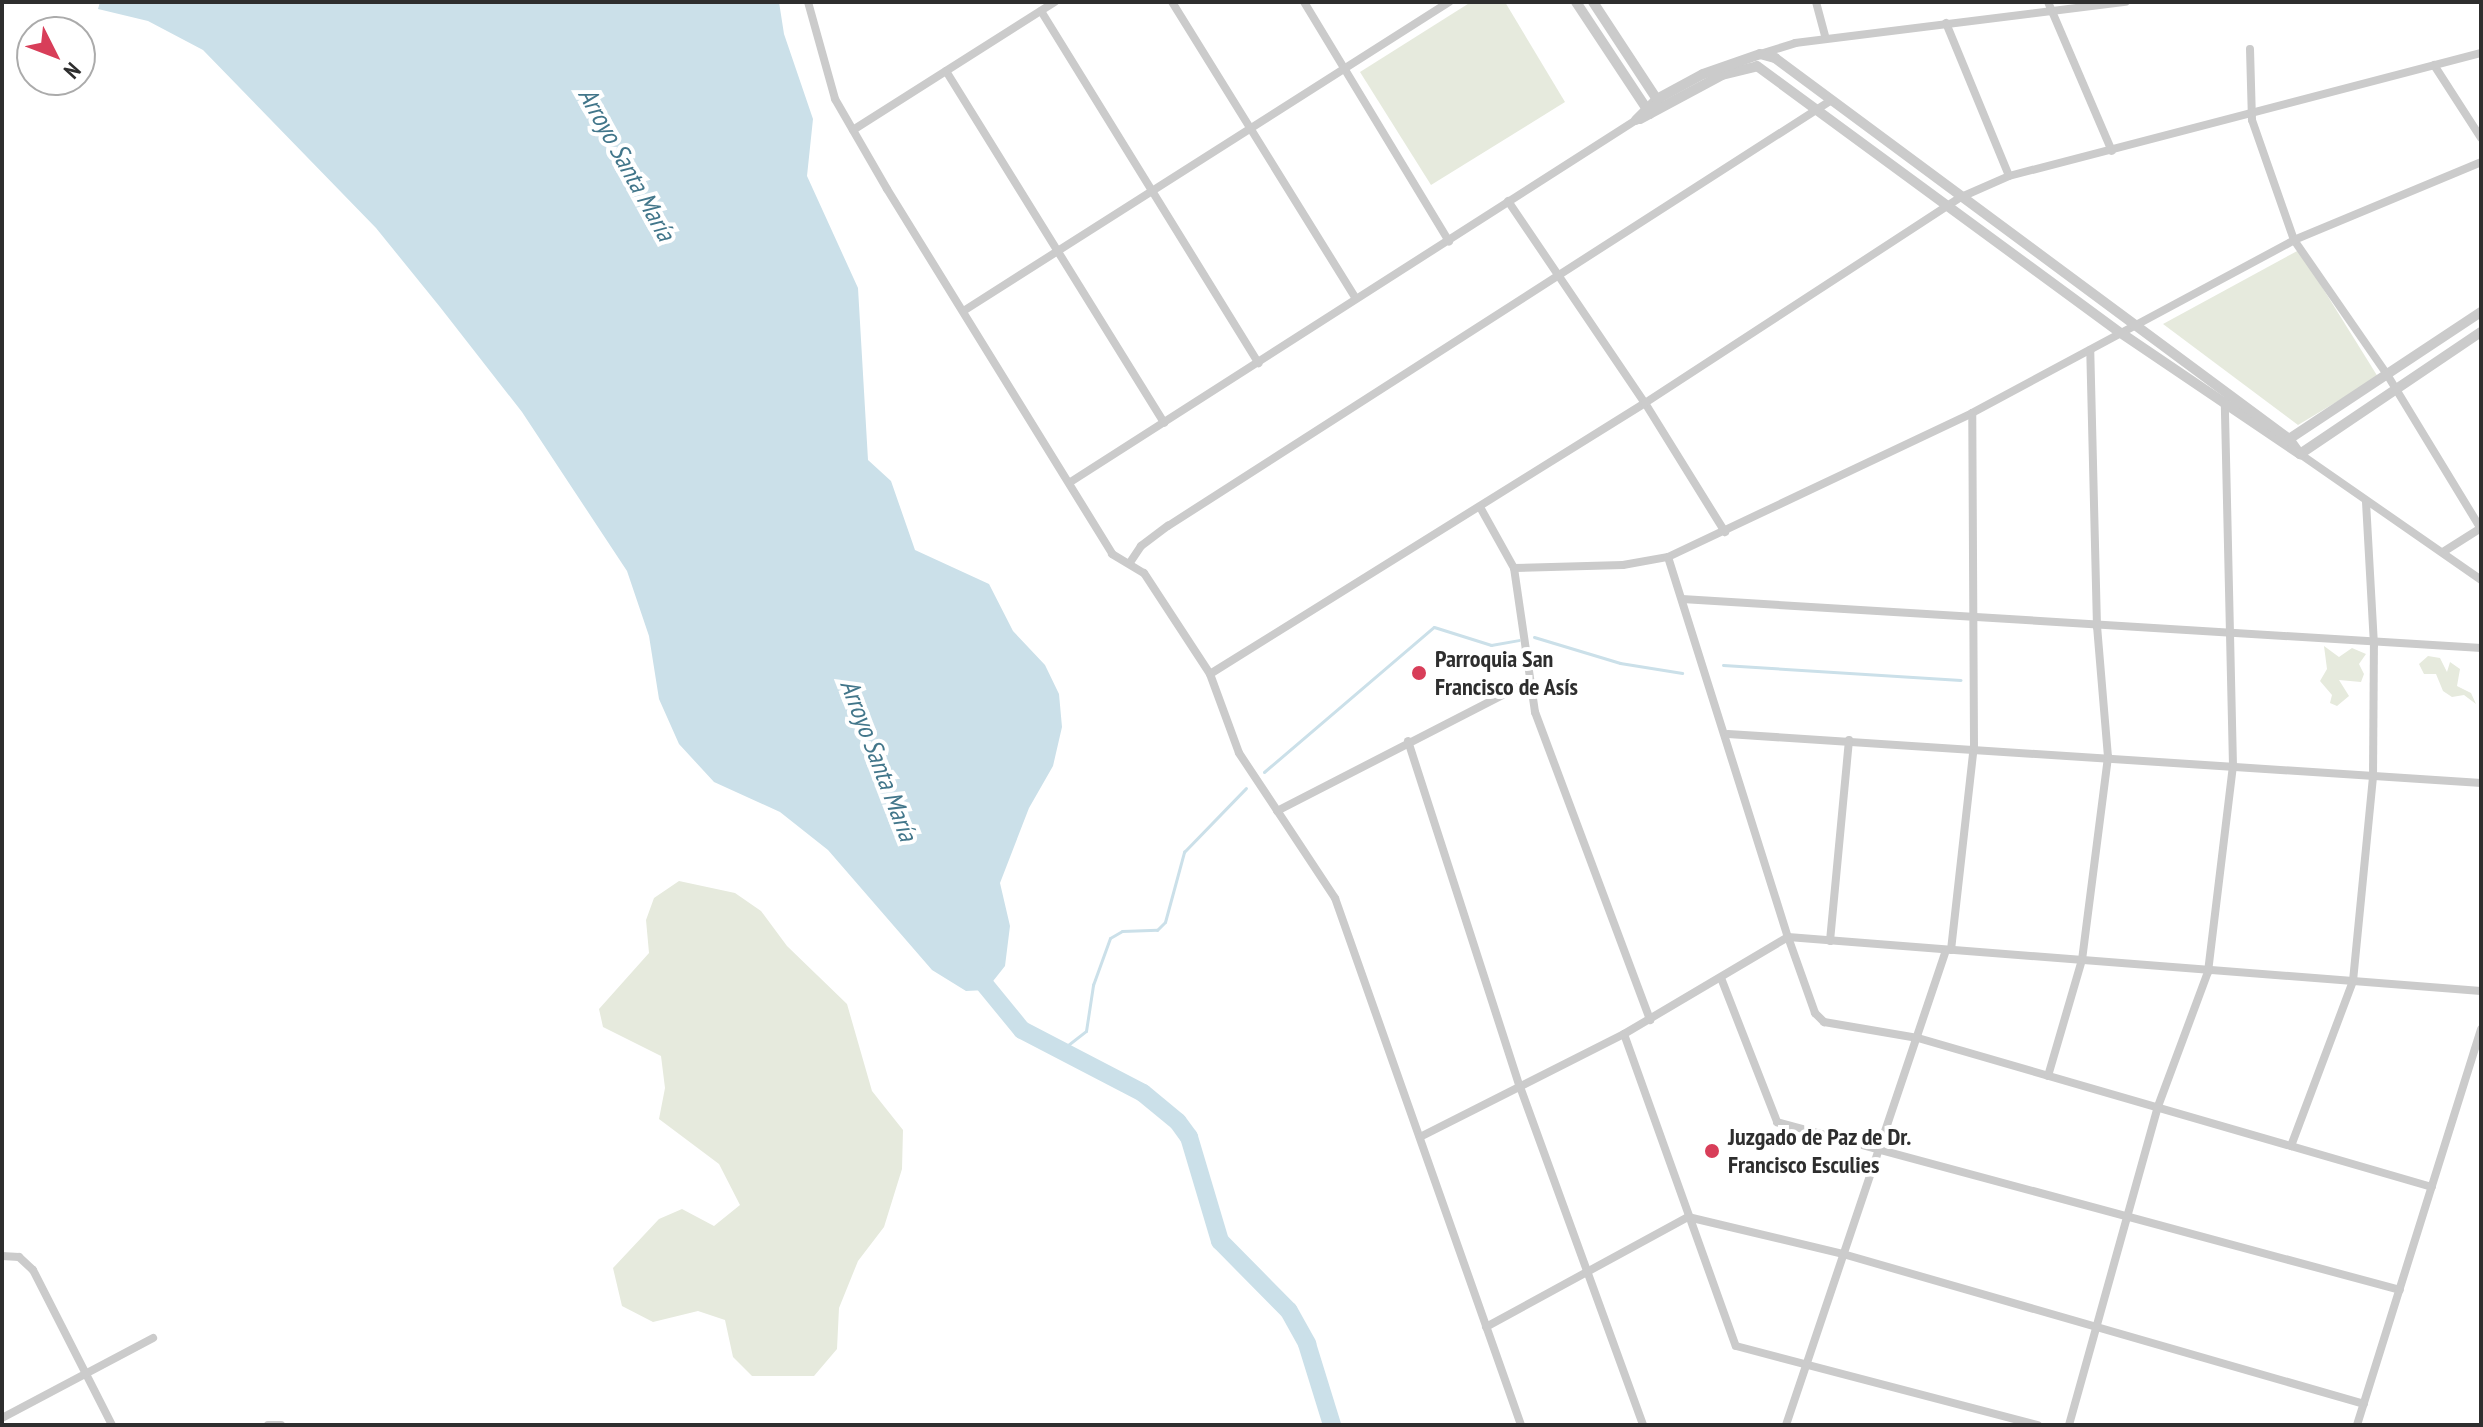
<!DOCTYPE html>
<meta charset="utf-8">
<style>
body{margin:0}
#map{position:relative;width:2483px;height:1427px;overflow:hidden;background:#fff;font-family:"PT Sans Narrow",sans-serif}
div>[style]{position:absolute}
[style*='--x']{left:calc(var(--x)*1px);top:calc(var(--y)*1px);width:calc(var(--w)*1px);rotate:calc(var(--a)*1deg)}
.green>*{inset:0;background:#e6eadd}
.water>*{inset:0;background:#cbe0e9}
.stream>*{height:3px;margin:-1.5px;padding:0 1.5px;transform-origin:1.5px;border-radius:1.5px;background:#cbe0e9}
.river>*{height:18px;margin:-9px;padding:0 9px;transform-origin:9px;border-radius:9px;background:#cbe0e9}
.minor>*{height:8px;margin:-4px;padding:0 4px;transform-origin:4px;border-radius:4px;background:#cbcbcb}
.tertiary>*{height:10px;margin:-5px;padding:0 5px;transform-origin:5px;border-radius:5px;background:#cbcbcb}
.dots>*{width:22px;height:22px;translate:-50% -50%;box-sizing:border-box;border:4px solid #fff;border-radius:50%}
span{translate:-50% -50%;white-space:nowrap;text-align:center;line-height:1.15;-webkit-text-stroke:8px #fff;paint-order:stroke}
.poi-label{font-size:24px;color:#2e2e2e;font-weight:700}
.left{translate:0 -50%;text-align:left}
.water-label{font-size:26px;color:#42768a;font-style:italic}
.frame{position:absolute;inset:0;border:4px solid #2e2e2e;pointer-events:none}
.north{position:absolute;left:16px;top:16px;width:80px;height:80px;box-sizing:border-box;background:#fff;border:2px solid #ababab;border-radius:50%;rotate:132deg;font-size:22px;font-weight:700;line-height:32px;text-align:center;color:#2e2e2e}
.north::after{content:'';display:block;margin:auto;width:28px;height:36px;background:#d83e59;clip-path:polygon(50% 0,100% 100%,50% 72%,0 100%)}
</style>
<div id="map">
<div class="green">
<i style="clip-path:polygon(1471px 2px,1505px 2px,1565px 102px,1431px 185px,1360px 72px)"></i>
<i style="clip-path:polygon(2299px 250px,2378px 377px,2298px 425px,2163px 324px)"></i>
<i style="clip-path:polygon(2324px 646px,2339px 657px,2352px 648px,2366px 654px,2359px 664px,2364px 674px,2361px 682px,2339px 680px,2349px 696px,2337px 706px,2330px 703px,2332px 695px,2320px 681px,2327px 669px)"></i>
<i style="clip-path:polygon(2428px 656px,2440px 658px,2447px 672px,2450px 662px,2460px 669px,2457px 686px,2471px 693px,2476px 704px,2464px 695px,2452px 697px,2443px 691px,2436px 674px,2424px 674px,2419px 664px)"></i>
<i style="clip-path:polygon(679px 881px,735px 893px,761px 911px,787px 946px,847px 1004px,872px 1091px,903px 1130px,902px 1169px,884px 1227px,858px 1261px,839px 1308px,837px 1349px,814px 1376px,752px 1376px,733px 1357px,725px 1320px,698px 1311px,653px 1322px,622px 1306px,613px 1268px,659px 1219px,682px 1209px,714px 1226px,740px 1205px,719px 1164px,659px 1119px,665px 1088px,661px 1056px,603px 1027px,599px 1009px,649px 953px,646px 920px,654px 898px)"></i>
</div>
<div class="water">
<i style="clip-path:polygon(100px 2px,779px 2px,784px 34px,813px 119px,807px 176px,858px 288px,868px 460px,891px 481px,915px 550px,989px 584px,1013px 631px,1045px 665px,1059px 694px,1062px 727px,1053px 766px,1029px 808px,1000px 883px,1010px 926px,1005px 966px,986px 990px,966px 991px,932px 970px,828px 850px,780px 812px,714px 782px,679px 744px,659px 699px,649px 636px,627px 571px,522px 412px,440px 307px,376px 228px,203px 50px,148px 21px,98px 9px)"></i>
</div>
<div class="stream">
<i style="--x:1534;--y:637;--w:90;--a:16.8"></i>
<i style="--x:1620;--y:663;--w:63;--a:9.2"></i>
<i style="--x:1723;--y:665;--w:238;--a:3.6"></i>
<i style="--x:1264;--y:772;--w:223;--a:-40.5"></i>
<i style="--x:1434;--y:627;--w:60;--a:17.5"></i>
<i style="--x:1491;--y:645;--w:28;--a:-10"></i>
<i style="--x:1059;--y:1052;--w:34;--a:-38"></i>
<i style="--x:1086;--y:1031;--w:47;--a:-81.3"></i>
<i style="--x:1093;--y:985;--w:50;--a:-70.1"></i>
<i style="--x:1110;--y:938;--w:14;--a:-30"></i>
<i style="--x:1122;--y:931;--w:35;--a:-2"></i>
<i style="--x:1157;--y:930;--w:11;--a:-45"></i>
<i style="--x:1165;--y:922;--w:73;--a:-74.8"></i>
<i style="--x:1184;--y:852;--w:89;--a:-45.9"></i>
</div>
<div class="river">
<i style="--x:972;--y:969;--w:79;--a:50.7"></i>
<i style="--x:1022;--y:1030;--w:136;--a:27.5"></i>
<i style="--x:1143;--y:1093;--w:45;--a:39.6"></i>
<i style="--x:1178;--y:1122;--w:19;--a:54"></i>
<i style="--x:1189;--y:1137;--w:109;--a:73.4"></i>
<i style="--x:1220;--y:1241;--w:98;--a:45.4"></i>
<i style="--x:1289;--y:1311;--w:38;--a:61"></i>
<i style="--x:1307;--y:1344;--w:85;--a:72.8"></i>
</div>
<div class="minor">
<i style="--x:808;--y:2;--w:101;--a:74.4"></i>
<i style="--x:835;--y:99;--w:104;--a:60"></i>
<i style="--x:887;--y:189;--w:429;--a:58.3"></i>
<i style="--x:1112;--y:554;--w:37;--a:31"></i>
<i style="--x:1144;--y:573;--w:121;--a:56.8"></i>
<i style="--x:1210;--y:674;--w:84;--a:69.8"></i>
<i style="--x:1239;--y:753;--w:174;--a:56.5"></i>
<i style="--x:1335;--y:898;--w:559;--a:70.56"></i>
<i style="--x:1172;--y:2;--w:349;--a:58.2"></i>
<i style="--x:1304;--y:2;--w:280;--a:58.8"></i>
<i style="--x:1816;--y:2;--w:38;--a:75"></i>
<i style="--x:2048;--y:2;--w:162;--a:66.8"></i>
<i style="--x:1041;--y:11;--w:414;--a:58.3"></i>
<i style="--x:1946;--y:23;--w:165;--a:67.6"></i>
<i style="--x:2250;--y:49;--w:71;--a:88.4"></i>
<i style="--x:2252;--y:120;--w:127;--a:70.7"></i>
<i style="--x:2294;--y:240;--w:165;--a:55.3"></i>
<i style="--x:2388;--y:376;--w:179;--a:58.7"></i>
<i style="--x:1760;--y:54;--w:37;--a:-17"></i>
<i style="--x:1795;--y:43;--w:333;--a:-7.1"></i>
<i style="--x:2434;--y:65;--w:87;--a:57.2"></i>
<i style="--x:946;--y:71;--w:414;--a:58.2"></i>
<i style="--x:853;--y:130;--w:239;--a:-32.4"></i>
<i style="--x:1508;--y:201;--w:244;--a:55.9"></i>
<i style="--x:1645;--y:403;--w:152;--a:58.2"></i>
<i style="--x:965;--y:310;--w:574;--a:-32.47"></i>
<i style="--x:2300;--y:454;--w:221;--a:34.8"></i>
<i style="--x:1072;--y:481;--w:670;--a:-32.62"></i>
<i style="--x:1480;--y:507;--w:70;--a:60.9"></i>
<i style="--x:1514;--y:568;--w:146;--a:81.7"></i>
<i style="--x:1535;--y:712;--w:329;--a:69.5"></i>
<i style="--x:2443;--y:552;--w:45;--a:-32.3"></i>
<i style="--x:1668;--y:557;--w:398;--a:72.5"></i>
<i style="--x:1788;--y:937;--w:81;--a:70.4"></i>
<i style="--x:1815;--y:1013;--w:13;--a:45"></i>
<i style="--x:1824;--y:1022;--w:95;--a:9.7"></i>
<i style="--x:1918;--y:1038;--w:535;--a:16.17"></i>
<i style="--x:1131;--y:561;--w:18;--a:-56"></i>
<i style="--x:1141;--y:546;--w:34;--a:-37"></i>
<i style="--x:1168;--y:526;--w:787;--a:-32.7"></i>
<i style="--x:1514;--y:568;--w:109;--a:-1.6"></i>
<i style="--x:1623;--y:565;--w:46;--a:-10.1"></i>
<i style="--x:1668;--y:557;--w:336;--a:-25.3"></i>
<i style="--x:1972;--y:413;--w:366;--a:-28.2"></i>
<i style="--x:2294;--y:240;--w:203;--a:-22.6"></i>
<i style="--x:1682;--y:599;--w:801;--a:3.51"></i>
<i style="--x:1210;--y:674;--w:513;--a:-31.92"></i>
<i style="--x:1645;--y:403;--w:375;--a:-33.1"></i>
<i style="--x:1959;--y:198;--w:55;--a:-23.7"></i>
<i style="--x:2009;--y:176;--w:488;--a:-14.6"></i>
<i style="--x:1728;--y:734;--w:755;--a:3.72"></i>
<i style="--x:1408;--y:741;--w:361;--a:72.1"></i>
<i style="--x:1519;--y:1084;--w:363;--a:70"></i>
<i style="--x:1277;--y:811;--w:284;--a:-27.2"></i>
<i style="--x:1830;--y:941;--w:202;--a:-84.6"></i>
<i style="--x:1951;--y:950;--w:205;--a:-83.6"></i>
<i style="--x:1974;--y:746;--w:333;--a:-90.3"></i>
<i style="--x:1721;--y:978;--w:155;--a:68.7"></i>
<i style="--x:1777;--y:1122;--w:645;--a:15.09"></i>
<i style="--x:1624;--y:1034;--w:331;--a:70.3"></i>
<i style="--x:1736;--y:1346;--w:312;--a:14.7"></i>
<i style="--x:2048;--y:1076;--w:121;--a:-73.7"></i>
<i style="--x:2082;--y:960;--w:205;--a:-82.7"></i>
<i style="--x:2108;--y:757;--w:130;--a:-94.8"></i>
<i style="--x:2097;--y:627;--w:277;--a:-91.4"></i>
<i style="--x:1420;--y:1137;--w:229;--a:-26.8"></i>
<i style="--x:1624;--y:1034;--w:191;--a:-30.6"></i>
<i style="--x:1788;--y:937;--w:695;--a:4.46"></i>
<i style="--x:2291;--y:1146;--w:176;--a:-69.4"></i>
<i style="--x:2353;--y:981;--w:205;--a:-84.4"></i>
<i style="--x:2373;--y:777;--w:132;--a:-89.6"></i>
<i style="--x:2374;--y:645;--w:143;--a:-93.2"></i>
<i style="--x:2;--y:1256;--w:17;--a:3"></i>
<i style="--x:19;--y:1257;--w:19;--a:43"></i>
<i style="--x:33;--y:1270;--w:174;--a:63"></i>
<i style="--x:1486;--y:1327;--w:230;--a:-28.6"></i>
<i style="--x:1688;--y:1217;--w:159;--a:13.4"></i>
<i style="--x:1843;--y:1254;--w:542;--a:16.06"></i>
<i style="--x:2;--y:1418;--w:171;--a:-27.9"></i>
<i style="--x:268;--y:1425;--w:13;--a:0"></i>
<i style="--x:1786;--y:1425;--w:501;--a:-71.38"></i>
<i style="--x:2069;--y:1425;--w:328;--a:-74.4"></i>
<i style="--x:2157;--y:1109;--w:146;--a:-69.6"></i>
<i style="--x:2208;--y:972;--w:208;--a:-83.1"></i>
<i style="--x:2233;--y:766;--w:365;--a:-91.3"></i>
<i style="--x:2357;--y:1425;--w:415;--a:-72.6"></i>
</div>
<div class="tertiary">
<i style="--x:1576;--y:2;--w:134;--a:56.5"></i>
<i style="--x:1593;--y:2;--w:122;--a:56.7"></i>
<i style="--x:1640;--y:119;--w:93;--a:-28.2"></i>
<i style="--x:1722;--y:75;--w:36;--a:-14"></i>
<i style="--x:1757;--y:66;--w:451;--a:36.3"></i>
<i style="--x:2121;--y:333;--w:214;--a:34.1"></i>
<i style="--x:1636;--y:120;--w:30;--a:-45"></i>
<i style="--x:1657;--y:99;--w:52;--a:-28.5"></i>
<i style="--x:1703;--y:74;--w:60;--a:-19.3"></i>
<i style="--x:1760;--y:54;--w:16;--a:15"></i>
<i style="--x:1775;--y:58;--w:640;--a:36.55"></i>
<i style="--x:2289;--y:439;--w:19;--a:54"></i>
<i style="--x:2286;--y:441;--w:234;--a:-33.5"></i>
<i style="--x:2300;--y:454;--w:218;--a:-34"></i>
</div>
<div class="dots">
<i style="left:1419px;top:673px;background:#d83e59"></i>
<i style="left:1712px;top:1151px;background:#d83e59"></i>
</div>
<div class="poi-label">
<span class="left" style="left:1435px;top:673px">Parroquia San<br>Francisco de Asís</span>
<span class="left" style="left:1728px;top:1151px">Juzgado de Paz de Dr.<br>Francisco Esculies</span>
</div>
<div class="water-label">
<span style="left:627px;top:164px;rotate:61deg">Arroyo Santa María</span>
<span style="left:879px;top:760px;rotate:69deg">Arroyo Santa María</span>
</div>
<div class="frame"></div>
<div class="north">N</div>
</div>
